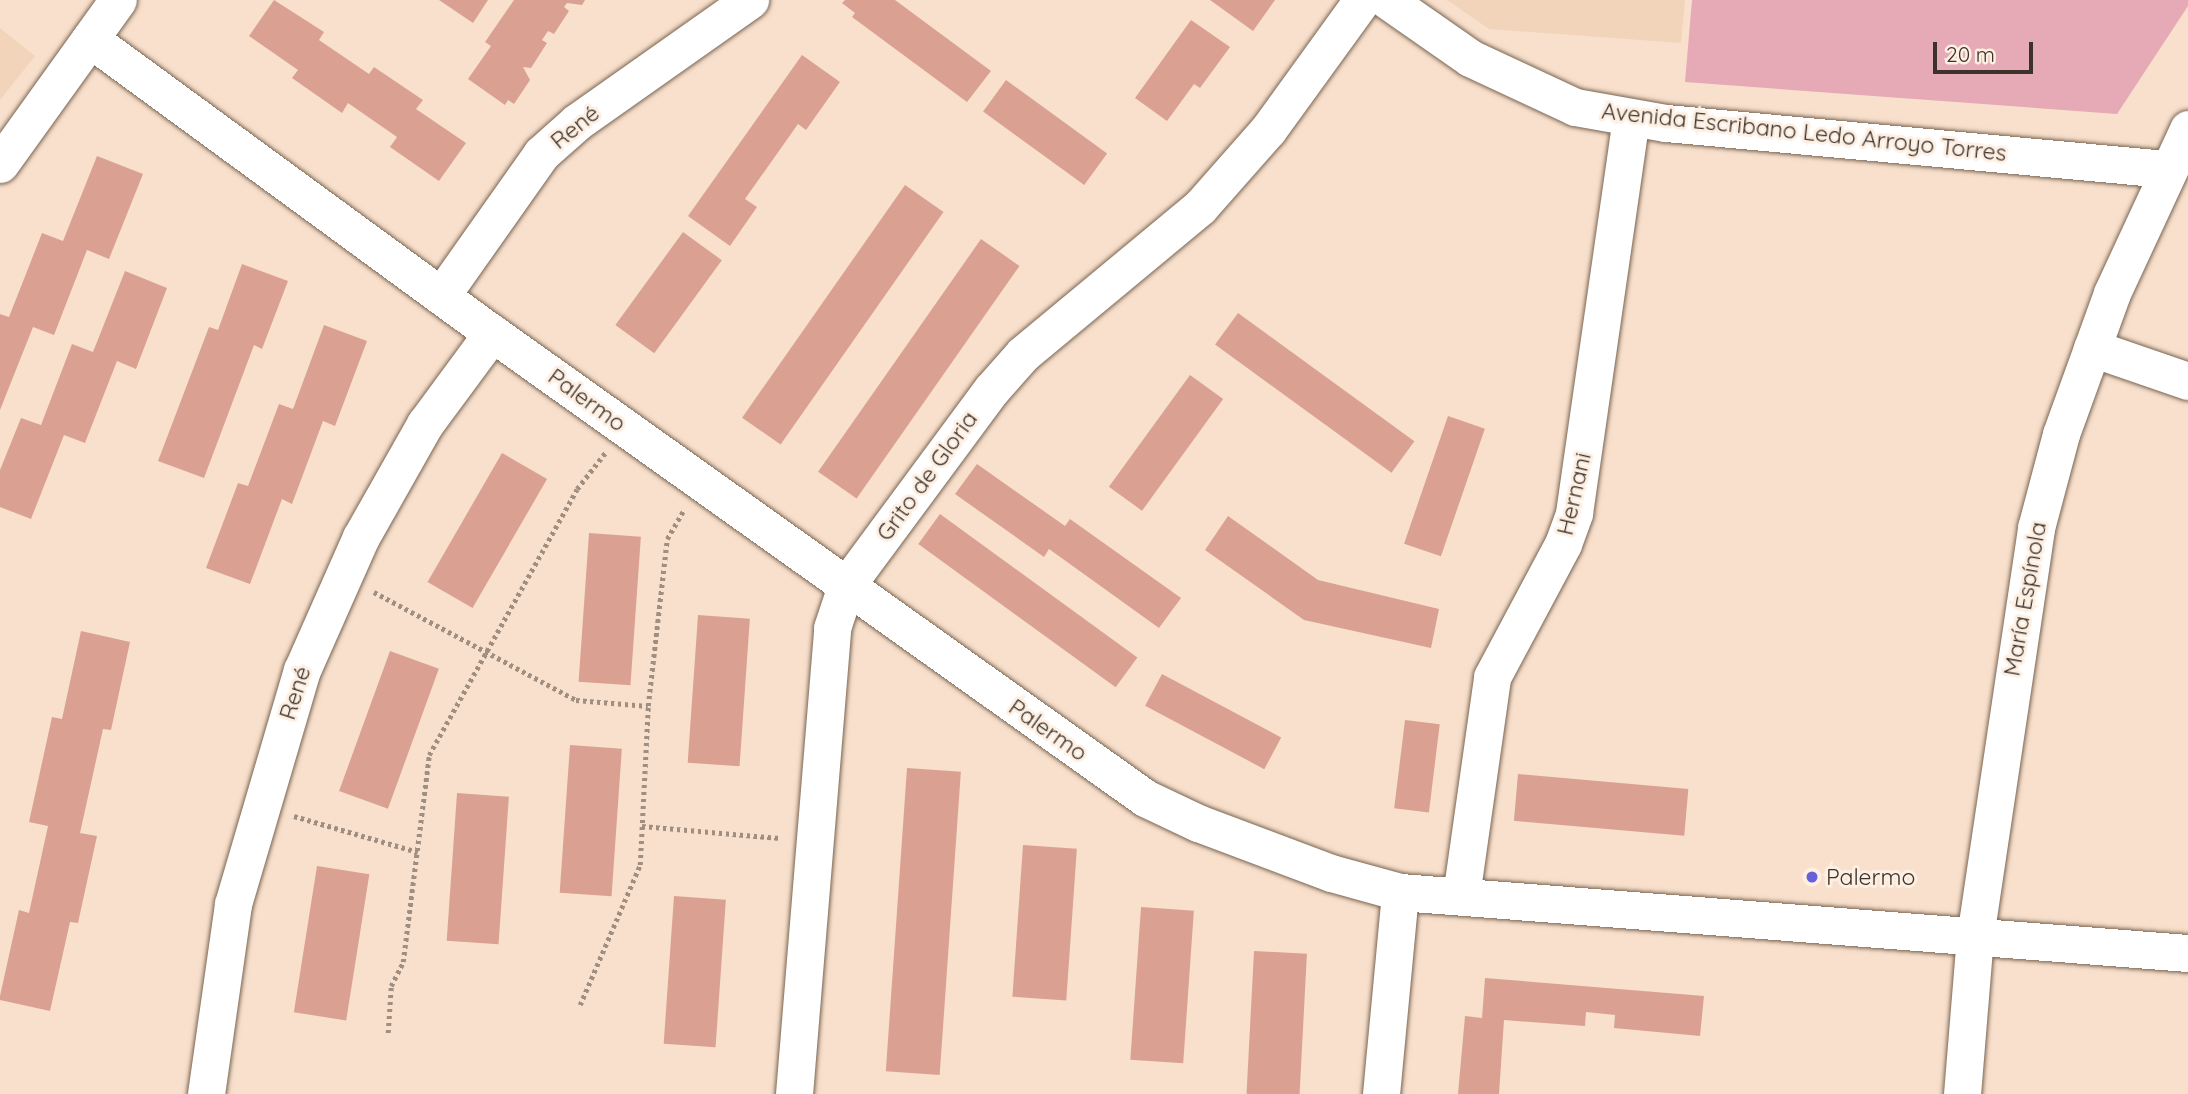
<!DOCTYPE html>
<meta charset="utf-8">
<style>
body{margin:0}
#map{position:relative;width:2188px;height:1094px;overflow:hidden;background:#f8e0cc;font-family:Quicksand,sans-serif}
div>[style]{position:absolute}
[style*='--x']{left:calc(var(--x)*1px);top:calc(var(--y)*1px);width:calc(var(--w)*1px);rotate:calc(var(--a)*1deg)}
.built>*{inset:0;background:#f1d4ba}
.green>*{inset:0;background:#e5aab5}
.building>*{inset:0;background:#daa193;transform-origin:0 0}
.path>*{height:4.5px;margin-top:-2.25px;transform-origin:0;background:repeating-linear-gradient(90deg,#a08f81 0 3.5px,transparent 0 7px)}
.roads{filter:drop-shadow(0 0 2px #796452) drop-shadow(0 0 2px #796452)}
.minor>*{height:37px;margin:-18.5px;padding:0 18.5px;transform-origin:18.5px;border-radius:18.5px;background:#fff}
.dots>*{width:19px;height:19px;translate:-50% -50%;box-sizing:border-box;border:4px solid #feefe3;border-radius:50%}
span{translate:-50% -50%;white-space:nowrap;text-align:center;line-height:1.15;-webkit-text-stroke:6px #feefe3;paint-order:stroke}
.street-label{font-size:23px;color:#3b322a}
.poi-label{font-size:23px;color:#3b322a}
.left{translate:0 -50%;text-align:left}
.scale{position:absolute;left:1933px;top:42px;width:100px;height:32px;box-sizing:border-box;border:4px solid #3b322a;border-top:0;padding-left:9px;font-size:21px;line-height:24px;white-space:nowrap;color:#3b322a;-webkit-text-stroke:5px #feefe3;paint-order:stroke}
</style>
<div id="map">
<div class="built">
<i style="clip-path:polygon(1447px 0,1685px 0,1681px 43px,1489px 29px)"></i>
<i style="clip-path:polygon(0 28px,35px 56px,0 100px)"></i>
</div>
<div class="green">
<i style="clip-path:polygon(1692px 0,2188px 0,2188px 6px,2117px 114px,1685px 82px)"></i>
</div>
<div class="building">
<i style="clip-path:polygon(274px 0,324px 32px,319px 40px,369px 74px,374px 67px,423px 100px,416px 109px,466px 143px,439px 181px,390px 147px,397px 137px,348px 103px,342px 113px,292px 78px,298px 70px,249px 36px)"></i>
<i style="clip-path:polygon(439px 0,488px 0,473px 23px)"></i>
<i style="clip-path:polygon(514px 0,585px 0,582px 5px,567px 3px,564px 7px,569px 11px,554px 34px,548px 31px,542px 40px,547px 43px,531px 68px,523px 67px,530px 80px,514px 104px,508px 100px,505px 105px,468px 79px,491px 46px,485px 42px)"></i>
<i style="clip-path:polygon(845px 0,895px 0,991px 71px,967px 102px,852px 17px,855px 13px,842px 3px)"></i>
<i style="clip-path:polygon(1210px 0,1275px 0,1253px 31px)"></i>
<i style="clip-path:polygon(1191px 20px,1230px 47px,1200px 88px,1194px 84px,1167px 121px,1135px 98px)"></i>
<i style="clip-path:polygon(802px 55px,840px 82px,806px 130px,798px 124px,745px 199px,757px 207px,730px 246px,688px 216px)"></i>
<i style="left:1006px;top:80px;width:125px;height:39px;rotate:36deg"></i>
<i style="clip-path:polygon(97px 156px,143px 174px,109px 259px,87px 250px,54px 335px,33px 327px,0 410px,0 314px,9px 317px,42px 233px,63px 241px)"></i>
<i style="left:905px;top:185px;width:47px;height:284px;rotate:35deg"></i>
<i style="left:683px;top:232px;width:48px;height:115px;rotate:36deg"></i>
<i style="left:981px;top:239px;width:47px;height:284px;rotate:35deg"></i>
<i style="clip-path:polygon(242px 264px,288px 281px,262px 349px,254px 345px,204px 478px,158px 461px,209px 327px,218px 330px)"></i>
<i style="clip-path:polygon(125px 271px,167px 288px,136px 369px,117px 361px,85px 443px,64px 435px,31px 519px,0 507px,0 470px,21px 418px,41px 425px,72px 344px,93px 352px)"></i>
<i style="left:1238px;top:313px;width:218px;height:39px;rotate:36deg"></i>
<i style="clip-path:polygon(324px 325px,367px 341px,335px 426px,323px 421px,292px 504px,282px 499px,250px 584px,206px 568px,238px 483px,248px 486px,279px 404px,293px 409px)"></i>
<i style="left:1190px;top:375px;width:41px;height:138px;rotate:36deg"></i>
<i style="left:1448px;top:416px;width:39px;height:135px;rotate:19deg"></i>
<i style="left:502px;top:453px;width:52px;height:149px;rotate:30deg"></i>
<i style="clip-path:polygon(977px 464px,1065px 526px,1070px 519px,1181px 598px,1159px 628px,1049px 549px,1044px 557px,955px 494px)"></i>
<i style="left:940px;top:514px;width:244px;height:37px;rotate:36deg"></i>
<i style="clip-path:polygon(1228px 516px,1318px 580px,1439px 609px,1431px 648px,1304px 620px,1205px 550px)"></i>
<i style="left:589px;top:533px;width:52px;height:149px;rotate:4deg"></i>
<i style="left:698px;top:615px;width:52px;height:148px;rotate:4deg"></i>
<i style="clip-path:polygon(81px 631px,130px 642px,111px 730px,103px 729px,80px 833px,97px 836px,78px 923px,70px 922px,50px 1011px,0 1000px,0 996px,19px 910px,29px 913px,48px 826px,29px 822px,52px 717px,62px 719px)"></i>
<i style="left:390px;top:651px;width:52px;height:149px;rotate:20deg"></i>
<i style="left:1162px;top:674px;width:135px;height:36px;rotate:28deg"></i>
<i style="left:1405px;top:720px;width:35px;height:89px;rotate:7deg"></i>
<i style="left:570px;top:745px;width:52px;height:148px;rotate:4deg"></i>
<i style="left:907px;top:768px;width:54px;height:304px;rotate:4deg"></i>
<i style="left:1518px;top:774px;width:171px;height:47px;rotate:5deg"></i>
<i style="left:457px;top:793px;width:52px;height:148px;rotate:4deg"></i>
<i style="left:1023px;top:845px;width:54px;height:152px;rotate:4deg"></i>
<i style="left:317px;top:866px;width:53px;height:148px;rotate:9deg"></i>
<i style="left:674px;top:896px;width:52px;height:148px;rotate:4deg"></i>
<i style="left:1141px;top:907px;width:53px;height:153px;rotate:4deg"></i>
<i style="left:1254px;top:951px;width:53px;height:143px;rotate:3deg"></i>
<i style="clip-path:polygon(1485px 978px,1704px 996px,1700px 1036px,1614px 1028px,1615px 1015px,1586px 1012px,1585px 1026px,1504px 1020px,1499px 1094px,1458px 1094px,1465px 1016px,1482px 1018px)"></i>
</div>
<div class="path">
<i style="--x:374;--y:592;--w:229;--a:28.1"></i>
<i style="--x:576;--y:700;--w:72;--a:4.8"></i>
<i style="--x:294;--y:816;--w:129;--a:16.2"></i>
<i style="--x:642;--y:826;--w:139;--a:5"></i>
<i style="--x:580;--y:1005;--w:152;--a:-66.8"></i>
<i style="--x:640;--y:865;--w:159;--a:-87.1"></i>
<i style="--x:648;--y:706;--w:168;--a:-83.5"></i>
<i style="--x:667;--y:539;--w:34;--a:-60"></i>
<i style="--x:388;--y:1033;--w:47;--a:-86.3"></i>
<i style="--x:391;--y:986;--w:27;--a:-63"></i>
<i style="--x:403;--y:962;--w:209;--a:-82.8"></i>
<i style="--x:429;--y:755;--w:304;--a:-60.9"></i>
<i style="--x:577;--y:489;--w:46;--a:-52.1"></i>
</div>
<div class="roads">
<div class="minor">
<i style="--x:1387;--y:0;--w:101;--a:34.9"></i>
<i style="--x:1470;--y:58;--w:116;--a:25"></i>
<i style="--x:1575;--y:107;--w:92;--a:10"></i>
<i style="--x:1666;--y:123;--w:502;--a:5.26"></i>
<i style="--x:90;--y:39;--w:498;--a:36.2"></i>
<i style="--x:492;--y:333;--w:802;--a:35.45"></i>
<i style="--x:1145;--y:798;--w:59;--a:25.3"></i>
<i style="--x:1198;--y:823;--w:142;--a:20.6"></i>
<i style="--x:1331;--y:873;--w:72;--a:15.4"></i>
<i style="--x:1400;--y:892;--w:790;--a:4.43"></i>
<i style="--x:0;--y:164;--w:202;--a:-54.3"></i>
<i style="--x:441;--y:296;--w:174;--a:-54.8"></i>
<i style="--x:541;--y:154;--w:48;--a:-41.6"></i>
<i style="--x:577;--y:122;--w:212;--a:-35.2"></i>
<i style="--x:2092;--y:348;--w:102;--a:19"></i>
<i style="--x:1461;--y:896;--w:221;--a:-81.9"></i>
<i style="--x:1492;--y:677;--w:151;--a:-61.9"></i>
<i style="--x:1563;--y:544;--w:33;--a:-70"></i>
<i style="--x:1574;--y:513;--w:399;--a:-81.8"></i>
<i style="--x:206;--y:1094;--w:192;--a:-81.9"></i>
<i style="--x:233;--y:904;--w:244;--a:-73.6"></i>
<i style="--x:302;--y:670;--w:145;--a:-66.1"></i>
<i style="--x:361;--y:537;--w:130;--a:-60.5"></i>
<i style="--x:425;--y:424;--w:113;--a:-53.6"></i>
<i style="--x:794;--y:1094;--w:468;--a:-85.3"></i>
<i style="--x:832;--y:628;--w:44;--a:-71.6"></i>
<i style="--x:846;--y:586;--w:245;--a:-53.5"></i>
<i style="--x:992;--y:389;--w:47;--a:-48.5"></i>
<i style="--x:1023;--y:354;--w:230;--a:-39.7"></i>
<i style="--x:1200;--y:207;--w:103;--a:-48.6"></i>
<i style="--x:1268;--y:130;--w:160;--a:-54.1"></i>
<i style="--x:1381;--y:1094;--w:203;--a:-84.6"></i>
<i style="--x:1962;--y:1094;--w:158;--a:-85.3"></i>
<i style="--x:1975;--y:937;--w:414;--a:-81.5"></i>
<i style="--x:2036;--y:528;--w:97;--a:-75.1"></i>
<i style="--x:2061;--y:434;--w:150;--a:-70.1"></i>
<i style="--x:2112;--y:293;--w:181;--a:-65.1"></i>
</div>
</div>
<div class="dots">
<i style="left:1812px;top:877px;background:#685fd9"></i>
</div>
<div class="street-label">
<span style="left:575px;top:127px;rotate:-39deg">René</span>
<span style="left:1804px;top:132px;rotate:6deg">Avenida Escribano Ledo Arroyo Torres</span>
<span style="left:587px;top:400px;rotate:36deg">Palermo</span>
<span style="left:927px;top:476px;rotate:-54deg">Grito de Gloria</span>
<span style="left:1574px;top:494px;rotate:-77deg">Hernani</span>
<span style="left:2025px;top:599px;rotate:-80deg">María Espínola</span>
<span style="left:295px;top:693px;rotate:-72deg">René</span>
<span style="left:1048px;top:730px;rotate:35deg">Palermo</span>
</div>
<div class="poi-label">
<span class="left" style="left:1826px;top:877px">Palermo</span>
</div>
<div class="scale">20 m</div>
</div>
